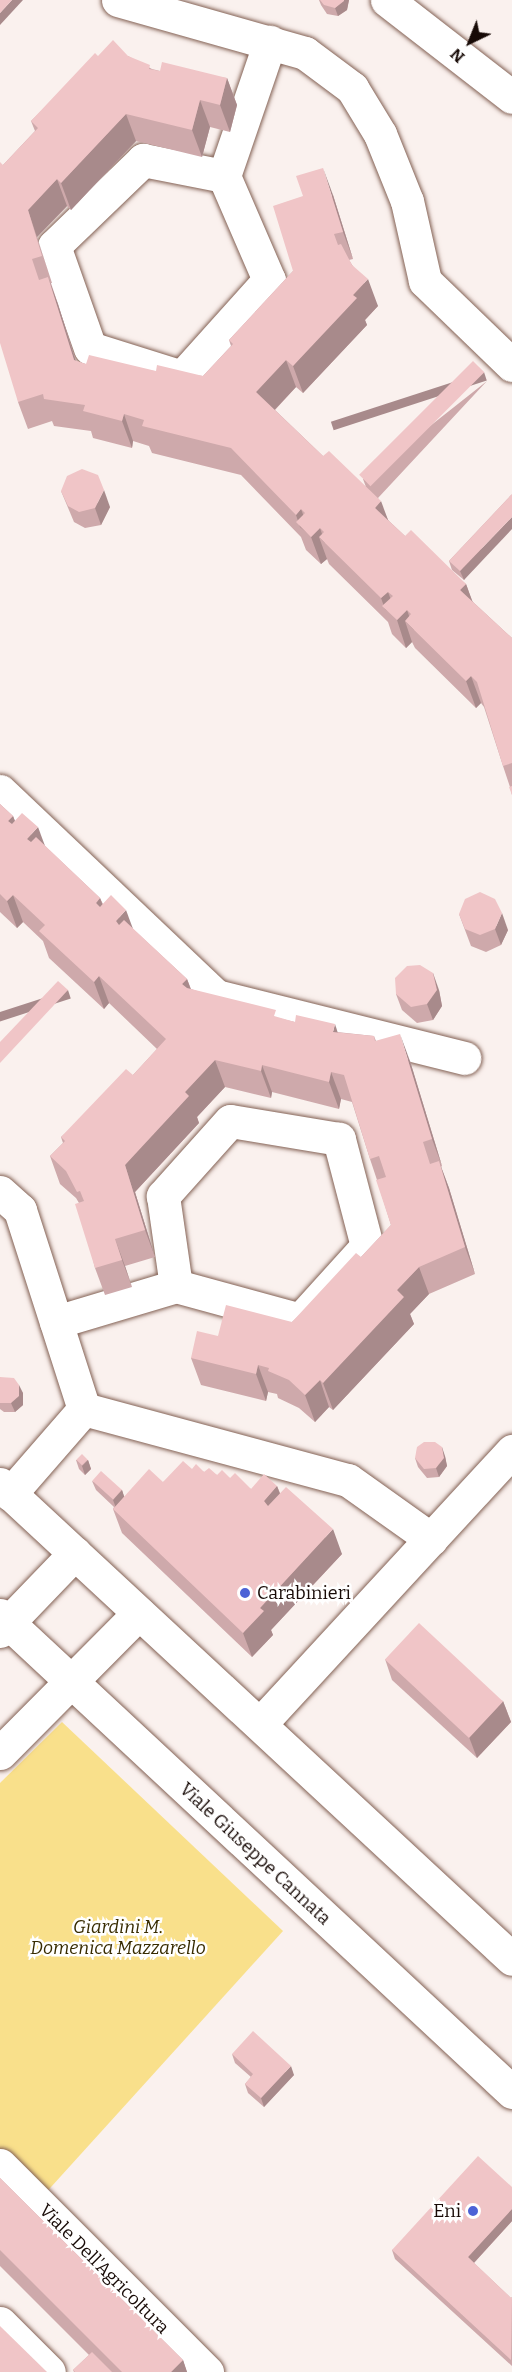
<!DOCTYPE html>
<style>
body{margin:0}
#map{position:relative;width:512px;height:2372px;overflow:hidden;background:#faf1ee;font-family:Bitter,serif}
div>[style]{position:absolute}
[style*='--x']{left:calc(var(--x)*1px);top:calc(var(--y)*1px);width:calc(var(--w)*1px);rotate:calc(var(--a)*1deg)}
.green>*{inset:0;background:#f9e08b}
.roads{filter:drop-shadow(0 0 2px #836154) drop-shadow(0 0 2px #836154)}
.minor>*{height:33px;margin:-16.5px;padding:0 16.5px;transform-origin:16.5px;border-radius:16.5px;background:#fff}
.wall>*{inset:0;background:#cea9ab}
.shaded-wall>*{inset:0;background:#a88a8b;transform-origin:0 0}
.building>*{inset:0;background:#f0c5c7;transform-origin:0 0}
.dots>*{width:16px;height:16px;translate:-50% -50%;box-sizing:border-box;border:3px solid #fff;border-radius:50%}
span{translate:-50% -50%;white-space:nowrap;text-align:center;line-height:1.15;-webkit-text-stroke:5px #fff;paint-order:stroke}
.poi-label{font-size:18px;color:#170a06}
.left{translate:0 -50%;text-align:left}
.right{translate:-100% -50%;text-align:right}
.street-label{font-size:18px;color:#170a06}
.park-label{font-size:18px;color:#372b00;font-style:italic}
.north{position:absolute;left:440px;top:12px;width:60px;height:60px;-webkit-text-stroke:4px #fff;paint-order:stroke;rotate:223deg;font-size:16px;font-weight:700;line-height:24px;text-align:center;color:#170a06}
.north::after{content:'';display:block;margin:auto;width:21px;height:27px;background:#170a06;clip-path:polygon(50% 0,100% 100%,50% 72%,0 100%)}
</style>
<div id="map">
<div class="green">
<i style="clip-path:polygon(62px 1722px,283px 1931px,42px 2197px,0 2154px,0 1783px)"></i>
</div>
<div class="roads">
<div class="minor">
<i style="--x:118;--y:0;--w:194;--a:15.8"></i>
<i style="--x:305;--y:53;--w:59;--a:36.7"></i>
<i style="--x:352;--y:88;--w:54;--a:58.7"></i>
<i style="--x:380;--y:134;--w:72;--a:68.1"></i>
<i style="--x:407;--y:201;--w:82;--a:77.3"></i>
<i style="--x:425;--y:281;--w:121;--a:44"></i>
<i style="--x:387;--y:0;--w:158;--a:37.8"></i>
<i style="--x:224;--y:176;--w:113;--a:66.6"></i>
<i style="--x:269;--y:280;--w:130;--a:131.9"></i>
<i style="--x:182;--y:377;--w:96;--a:-162.5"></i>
<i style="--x:90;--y:348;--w:108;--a:-109.4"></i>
<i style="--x:54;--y:246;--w:124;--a:-44"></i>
<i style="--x:143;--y:160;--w:83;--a:11.2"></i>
<i style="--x:224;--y:176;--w:142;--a:-71.1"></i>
<i style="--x:0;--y:791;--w:298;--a:43.5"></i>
<i style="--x:216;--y:996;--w:256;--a:14"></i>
<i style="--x:0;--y:1192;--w:27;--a:42"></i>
<i style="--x:20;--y:1210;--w:209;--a:72.2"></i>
<i style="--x:84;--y:1409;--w:273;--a:15.1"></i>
<i style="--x:348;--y:1480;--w:102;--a:35.4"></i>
<i style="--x:56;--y:1322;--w:125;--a:-16.7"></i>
<i style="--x:176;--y:1286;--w:129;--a:15.3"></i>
<i style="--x:300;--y:1320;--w:100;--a:-47.8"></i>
<i style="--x:367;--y:1246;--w:111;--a:-104.7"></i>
<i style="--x:339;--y:1139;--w:110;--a:-170.6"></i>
<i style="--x:230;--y:1121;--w:101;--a:131.8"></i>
<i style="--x:163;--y:1196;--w:91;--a:81.8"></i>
<i style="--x:0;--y:1484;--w:698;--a:42.85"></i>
<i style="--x:10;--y:1494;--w:113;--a:-49"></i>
<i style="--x:0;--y:1615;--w:700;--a:42.97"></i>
<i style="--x:0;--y:1631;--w:108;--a:-46.1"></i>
<i style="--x:260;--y:1724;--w:372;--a:-47.3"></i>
<i style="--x:0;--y:1753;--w:197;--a:-45.2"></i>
<i style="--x:0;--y:2165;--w:293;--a:45"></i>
<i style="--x:0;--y:2323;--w:69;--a:45"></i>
</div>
</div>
<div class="wall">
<i style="clip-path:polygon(319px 0,349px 0,347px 10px,338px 16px,327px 14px,321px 5px)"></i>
<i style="clip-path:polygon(98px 56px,128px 56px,152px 69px,160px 71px,227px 78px,237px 105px,230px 132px,210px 127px,202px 157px,136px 141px,71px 210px,67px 206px,37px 237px,52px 283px,51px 283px,58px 304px,76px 361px,86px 364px,203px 376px,231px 346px,229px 340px,293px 271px,333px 195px,353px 259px,349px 260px,378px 306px,365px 320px,367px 325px,303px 393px,296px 387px,275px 410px,323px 456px,366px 487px,363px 479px,487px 381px,378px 498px,388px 520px,405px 536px,466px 584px,472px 601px,512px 638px,512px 795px,510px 787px,503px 766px,484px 707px,481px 703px,476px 708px,415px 648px,412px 642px,406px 648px,392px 634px,388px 622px,329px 564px,327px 559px,321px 564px,306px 550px,301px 537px,241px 475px,152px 453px,149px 446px,133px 441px,132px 448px,93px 438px,91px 431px,54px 426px,52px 421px,28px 429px,18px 402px,3px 165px,35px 131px,31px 121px)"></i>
<i style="clip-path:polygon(61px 491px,110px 507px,101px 525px,85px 528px,74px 522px)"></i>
<i style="clip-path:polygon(512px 494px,464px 580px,452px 570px,449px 561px)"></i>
<i style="clip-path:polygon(0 804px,13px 816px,15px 821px,45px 846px,100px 898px,103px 904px,133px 929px,187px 979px,191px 989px,278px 1018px,337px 1032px,374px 1036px,376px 1041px,410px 1061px,442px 1166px,441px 1167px,449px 1188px,475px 1274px,429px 1294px,410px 1314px,414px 1324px,333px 1410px,329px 1407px,315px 1422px,299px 1408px,278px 1398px,277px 1394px,268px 1392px,266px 1401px,201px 1385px,191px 1358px,218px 1336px,292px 1322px,361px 1257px,391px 1225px,377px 1180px,370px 1159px,352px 1102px,341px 1099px,339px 1109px,272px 1092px,271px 1098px,225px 1087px,197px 1117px,199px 1123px,135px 1192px,155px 1257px,125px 1266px,132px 1287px,105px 1295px,95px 1268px,79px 1203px,76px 1198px,60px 1184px,50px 1156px,63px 1143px,61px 1137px,133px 1075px,157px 1049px,109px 1003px,104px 1009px,49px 958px,43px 941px,23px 922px,17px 928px,0 912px)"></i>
<i style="clip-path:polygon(459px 914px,508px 930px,501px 945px,486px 952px,471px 946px)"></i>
<i style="clip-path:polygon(439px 990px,442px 1006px,433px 1020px,417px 1023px,402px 1010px,396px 994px)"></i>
<i style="clip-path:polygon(0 1377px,23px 1393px,23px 1405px,15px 1412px,4px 1412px,0 1409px)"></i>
<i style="clip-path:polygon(445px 1456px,447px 1466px,439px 1477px,427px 1478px,418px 1467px,415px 1458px)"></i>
<i style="clip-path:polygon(76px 1460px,88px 1460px,91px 1469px,85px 1475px,79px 1469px)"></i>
<i style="clip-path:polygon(192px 1469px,230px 1478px,251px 1489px,277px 1486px,280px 1493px,342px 1554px,271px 1630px,273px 1635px,252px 1657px,122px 1533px,113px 1509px,114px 1507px,96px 1490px,92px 1481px,122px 1490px,124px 1497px,163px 1482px)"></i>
<i style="clip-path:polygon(385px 1659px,503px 1701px,511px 1722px,477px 1758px,392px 1680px)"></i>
<i style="clip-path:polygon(232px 2054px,294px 2075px,264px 2107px,248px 2093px,245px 2084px,251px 2077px,235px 2063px)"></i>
<i style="clip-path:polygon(0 2178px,183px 2360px,187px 2372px,74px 2372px,73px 2370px,89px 2355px,0 2266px)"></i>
<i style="clip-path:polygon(512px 2187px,512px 2221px,474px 2263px,511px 2298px,512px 2297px,512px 2366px,395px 2259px,392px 2250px)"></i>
</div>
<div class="shaded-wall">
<i style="clip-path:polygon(12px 0,23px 0,0 25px,0 13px)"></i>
<i style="clip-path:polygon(344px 0,349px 0,347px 10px,338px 16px,335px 8px)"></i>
<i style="clip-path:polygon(227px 78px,237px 105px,230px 132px,220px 105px)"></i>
<i style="clip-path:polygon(200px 100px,210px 127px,202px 157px,192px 130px)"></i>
<i style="clip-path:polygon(126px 114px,136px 141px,71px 210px,61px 183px)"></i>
<i style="clip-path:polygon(323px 168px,333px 195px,353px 259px,343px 232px)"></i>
<i style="clip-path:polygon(57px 179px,67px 206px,37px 237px,52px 283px,28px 210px)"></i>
<i style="clip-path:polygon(48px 277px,58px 304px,84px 387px,74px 360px)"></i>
<i style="clip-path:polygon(368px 279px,378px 306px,365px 320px,367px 325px,303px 393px,293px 366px,353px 295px)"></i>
<i style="clip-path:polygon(286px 360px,296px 387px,266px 419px,256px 392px)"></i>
<i style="left:484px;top:372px;width:9px;height:161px;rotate:72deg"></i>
<i style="clip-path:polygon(124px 414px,133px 441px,132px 448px,122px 421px)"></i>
<i style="clip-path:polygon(104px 490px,110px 507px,101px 525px,95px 508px)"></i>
<i style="clip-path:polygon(381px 501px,391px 528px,375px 508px)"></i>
<i style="clip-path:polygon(301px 509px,311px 536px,300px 527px,296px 515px)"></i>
<i style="clip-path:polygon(512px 517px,512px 529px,464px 580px,460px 571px)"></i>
<i style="clip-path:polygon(320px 528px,325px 543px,319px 537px,327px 559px,321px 564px,311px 537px)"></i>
<i style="clip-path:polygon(466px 584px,476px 611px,460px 590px)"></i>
<i style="clip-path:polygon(388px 592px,398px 619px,385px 609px,381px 598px)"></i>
<i style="clip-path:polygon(407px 610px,414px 630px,405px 621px,412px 642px,406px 648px,397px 620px)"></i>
<i style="clip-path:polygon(471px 676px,481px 703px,476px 708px,466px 681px)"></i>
<i style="clip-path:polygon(13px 816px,23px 843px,8px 821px)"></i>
<i style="clip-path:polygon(38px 827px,48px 854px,37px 866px,27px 839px)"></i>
<i style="clip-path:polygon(13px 895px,23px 922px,17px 928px,7px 901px)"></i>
<i style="clip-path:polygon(100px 898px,110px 925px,96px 903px)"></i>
<i style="clip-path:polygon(126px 910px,136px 937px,125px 948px,116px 921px)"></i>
<i style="clip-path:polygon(502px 913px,508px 930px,501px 945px,495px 929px)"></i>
<i style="clip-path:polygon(433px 973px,439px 990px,442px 1006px,433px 1020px,427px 1004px)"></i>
<i style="clip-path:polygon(99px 976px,109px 1003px,104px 1009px,94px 982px)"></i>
<i style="clip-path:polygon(187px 979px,197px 1006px,182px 984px)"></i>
<i style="left:68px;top:990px;width:9px;height:100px;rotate:72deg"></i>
<i style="clip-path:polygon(335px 1024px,344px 1052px,333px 1032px)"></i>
<i style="clip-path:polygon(400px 1034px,410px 1061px,442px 1166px,432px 1139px)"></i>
<i style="clip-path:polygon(215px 1060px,225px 1087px,197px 1117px,199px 1123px,135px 1192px,155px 1257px,145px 1230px,125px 1165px,185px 1092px)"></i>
<i style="clip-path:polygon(262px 1065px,272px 1092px,271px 1098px,261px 1071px)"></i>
<i style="clip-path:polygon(331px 1072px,341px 1099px,339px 1109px,329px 1082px)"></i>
<i style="clip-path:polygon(439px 1161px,449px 1188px,475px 1274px,465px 1247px)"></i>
<i style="clip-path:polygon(115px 1239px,125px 1266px,132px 1287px,122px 1260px)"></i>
<i style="clip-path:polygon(419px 1267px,429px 1294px,410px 1314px,414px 1324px,333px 1410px,323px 1383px,397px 1290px)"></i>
<i style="clip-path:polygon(258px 1365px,268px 1392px,266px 1401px,256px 1374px)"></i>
<i style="clip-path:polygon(320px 1380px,329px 1407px,315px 1422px,305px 1395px)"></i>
<i style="clip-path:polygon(19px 1385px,23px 1393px,23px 1405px,15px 1412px,11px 1403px)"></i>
<i style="clip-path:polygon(442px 1447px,445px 1456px,447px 1466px,439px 1477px,436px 1468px)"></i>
<i style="clip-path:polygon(88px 1460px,91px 1469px,85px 1475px,82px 1466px)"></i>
<i style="clip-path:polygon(277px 1486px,286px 1510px,272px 1525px,264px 1501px)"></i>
<i style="clip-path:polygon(122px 1490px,125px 1499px,116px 1508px,113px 1500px)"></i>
<i style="clip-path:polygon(333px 1529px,342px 1554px,271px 1630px,273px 1635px,252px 1657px,243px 1633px,260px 1608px)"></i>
<i style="clip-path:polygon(503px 1701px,511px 1722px,477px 1758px,469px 1737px)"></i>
<i style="clip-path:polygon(291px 2066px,294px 2075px,264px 2107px,261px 2098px)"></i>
<i style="clip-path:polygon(512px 2209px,512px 2221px,471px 2266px,468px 2257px)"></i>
<i style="clip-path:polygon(183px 2360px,187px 2372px,171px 2372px)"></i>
</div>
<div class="building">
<i style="clip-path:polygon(0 0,12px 0,0 13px)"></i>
<i style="clip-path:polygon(320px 0,344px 0,344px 1px,335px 8px,324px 5px)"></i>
<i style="clip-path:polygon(113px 40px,128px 56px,150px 65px,149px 69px,160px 71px,162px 62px,227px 78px,220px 105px,200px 100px,192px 130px,126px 114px,61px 183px,57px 179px,28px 210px,42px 256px,32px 259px,39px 280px,48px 277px,74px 360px,86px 364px,89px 355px,156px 371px,157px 365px,203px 376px,233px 344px,229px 340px,293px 271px,273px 206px,303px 196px,296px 176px,323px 168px,343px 232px,334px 234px,338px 245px,341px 244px,352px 265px,368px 279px,353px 295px,357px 298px,293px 366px,286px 360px,256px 392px,323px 456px,329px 451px,381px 501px,375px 508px,405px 536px,411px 530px,466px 584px,460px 590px,512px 638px,512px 763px,503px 766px,477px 682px,471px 676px,466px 681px,405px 621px,411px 614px,407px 610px,397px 620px,382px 606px,393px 596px,388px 592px,381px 598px,319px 537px,324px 532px,320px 528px,311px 537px,296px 522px,305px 513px,301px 509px,296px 515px,231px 448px,142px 426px,144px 420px,124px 414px,122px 421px,83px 411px,85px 405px,44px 399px,43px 394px,18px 402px,0 343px,0 162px,3px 165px,38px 128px,31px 121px,95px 53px,98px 56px)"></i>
<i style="left:473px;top:361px;width:16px;height:161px;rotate:45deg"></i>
<i style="clip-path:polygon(82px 469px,98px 475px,104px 490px,95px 508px,79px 512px,68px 506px,61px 491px,67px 476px)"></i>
<i style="clip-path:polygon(512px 494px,512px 517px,460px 571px,449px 561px)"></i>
<i style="clip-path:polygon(512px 786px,512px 795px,509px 787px)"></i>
<i style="clip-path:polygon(0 804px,13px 816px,8px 821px,12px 824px,22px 813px,38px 827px,27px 839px,31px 842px,36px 837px,100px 898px,96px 903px,100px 907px,111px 895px,126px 910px,116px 921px,119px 925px,124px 920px,187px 979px,182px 984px,187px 988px,276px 1010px,274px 1016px,295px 1022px,296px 1015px,335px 1024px,333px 1032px,374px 1036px,375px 1041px,400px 1034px,432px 1139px,423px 1142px,430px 1164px,439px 1161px,465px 1247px,419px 1267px,397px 1290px,404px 1297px,323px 1383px,320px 1380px,305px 1395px,289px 1380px,268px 1371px,269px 1368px,258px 1365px,256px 1374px,191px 1358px,197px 1331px,218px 1336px,226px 1305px,292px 1322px,356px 1253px,361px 1257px,391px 1225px,376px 1180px,386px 1177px,379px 1156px,370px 1159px,344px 1075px,331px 1072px,329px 1082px,262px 1065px,261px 1071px,215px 1060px,185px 1092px,189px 1096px,125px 1165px,145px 1230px,115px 1239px,122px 1260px,95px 1268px,75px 1204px,84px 1201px,80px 1191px,77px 1192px,66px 1171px,50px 1156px,65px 1141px,61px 1137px,126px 1069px,133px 1075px,166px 1039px,99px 976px,94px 982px,39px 931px,45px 925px,13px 895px,7px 901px,0 894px)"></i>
<i style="clip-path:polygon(480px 892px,495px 899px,502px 913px,495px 929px,480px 935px,465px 929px,459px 914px,465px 899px)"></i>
<i style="clip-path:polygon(420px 965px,433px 973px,437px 990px,427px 1004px,411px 1007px,396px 994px,395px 978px,407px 966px)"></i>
<i style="clip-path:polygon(58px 981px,68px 990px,0 1063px,0 1042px)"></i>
<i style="clip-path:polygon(0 1377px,14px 1378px,19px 1385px,19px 1396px,11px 1403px,0 1403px)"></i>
<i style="clip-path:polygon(424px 1442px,435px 1442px,442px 1447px,444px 1458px,436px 1468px,424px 1469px,415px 1458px,417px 1447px)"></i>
<i style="left:82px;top:1454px;width:8px;height:8px;rotate:45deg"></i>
<i style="clip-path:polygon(183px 1461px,192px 1469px,196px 1464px,204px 1472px,209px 1468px,217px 1475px,222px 1470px,230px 1478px,235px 1473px,251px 1489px,264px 1474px,277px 1486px,264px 1501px,268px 1506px,286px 1487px,333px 1529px,260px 1608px,264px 1611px,243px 1633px,113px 1509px,149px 1469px,163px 1482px)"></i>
<i style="left:101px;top:1471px;width:28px;height:13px;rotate:42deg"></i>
<i style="left:419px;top:1623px;width:115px;height:50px;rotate:43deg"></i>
<i style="clip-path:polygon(253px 2031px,291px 2066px,261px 2098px,245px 2084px,253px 2074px,232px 2054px)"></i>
<i style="clip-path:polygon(478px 2156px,512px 2187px,512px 2209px,468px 2257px,511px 2298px,512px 2297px,511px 2360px,392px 2250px)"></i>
<i style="clip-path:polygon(0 2178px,183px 2360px,171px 2372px,122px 2372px,0 2250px)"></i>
<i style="clip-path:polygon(0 2326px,47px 2372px,0 2372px)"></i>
<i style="clip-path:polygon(92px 2352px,112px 2372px,75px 2372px,73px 2370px)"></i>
</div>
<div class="dots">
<i style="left:245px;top:1593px;background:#4c62d6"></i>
<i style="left:473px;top:2211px;background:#4c62d6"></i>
</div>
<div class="poi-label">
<span class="left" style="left:257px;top:1593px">Carabinieri</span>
<span class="right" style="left:461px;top:2211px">Eni</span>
</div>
<div class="street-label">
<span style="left:255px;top:1854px;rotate:43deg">Viale Giuseppe Cannata</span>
<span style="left:104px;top:2269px;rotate:45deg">Viale Dell'Agricoltura</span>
</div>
<div class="park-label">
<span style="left:118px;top:1938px">Giardini M.<br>Domenica Mazzarello</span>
</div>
<div class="north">N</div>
</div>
